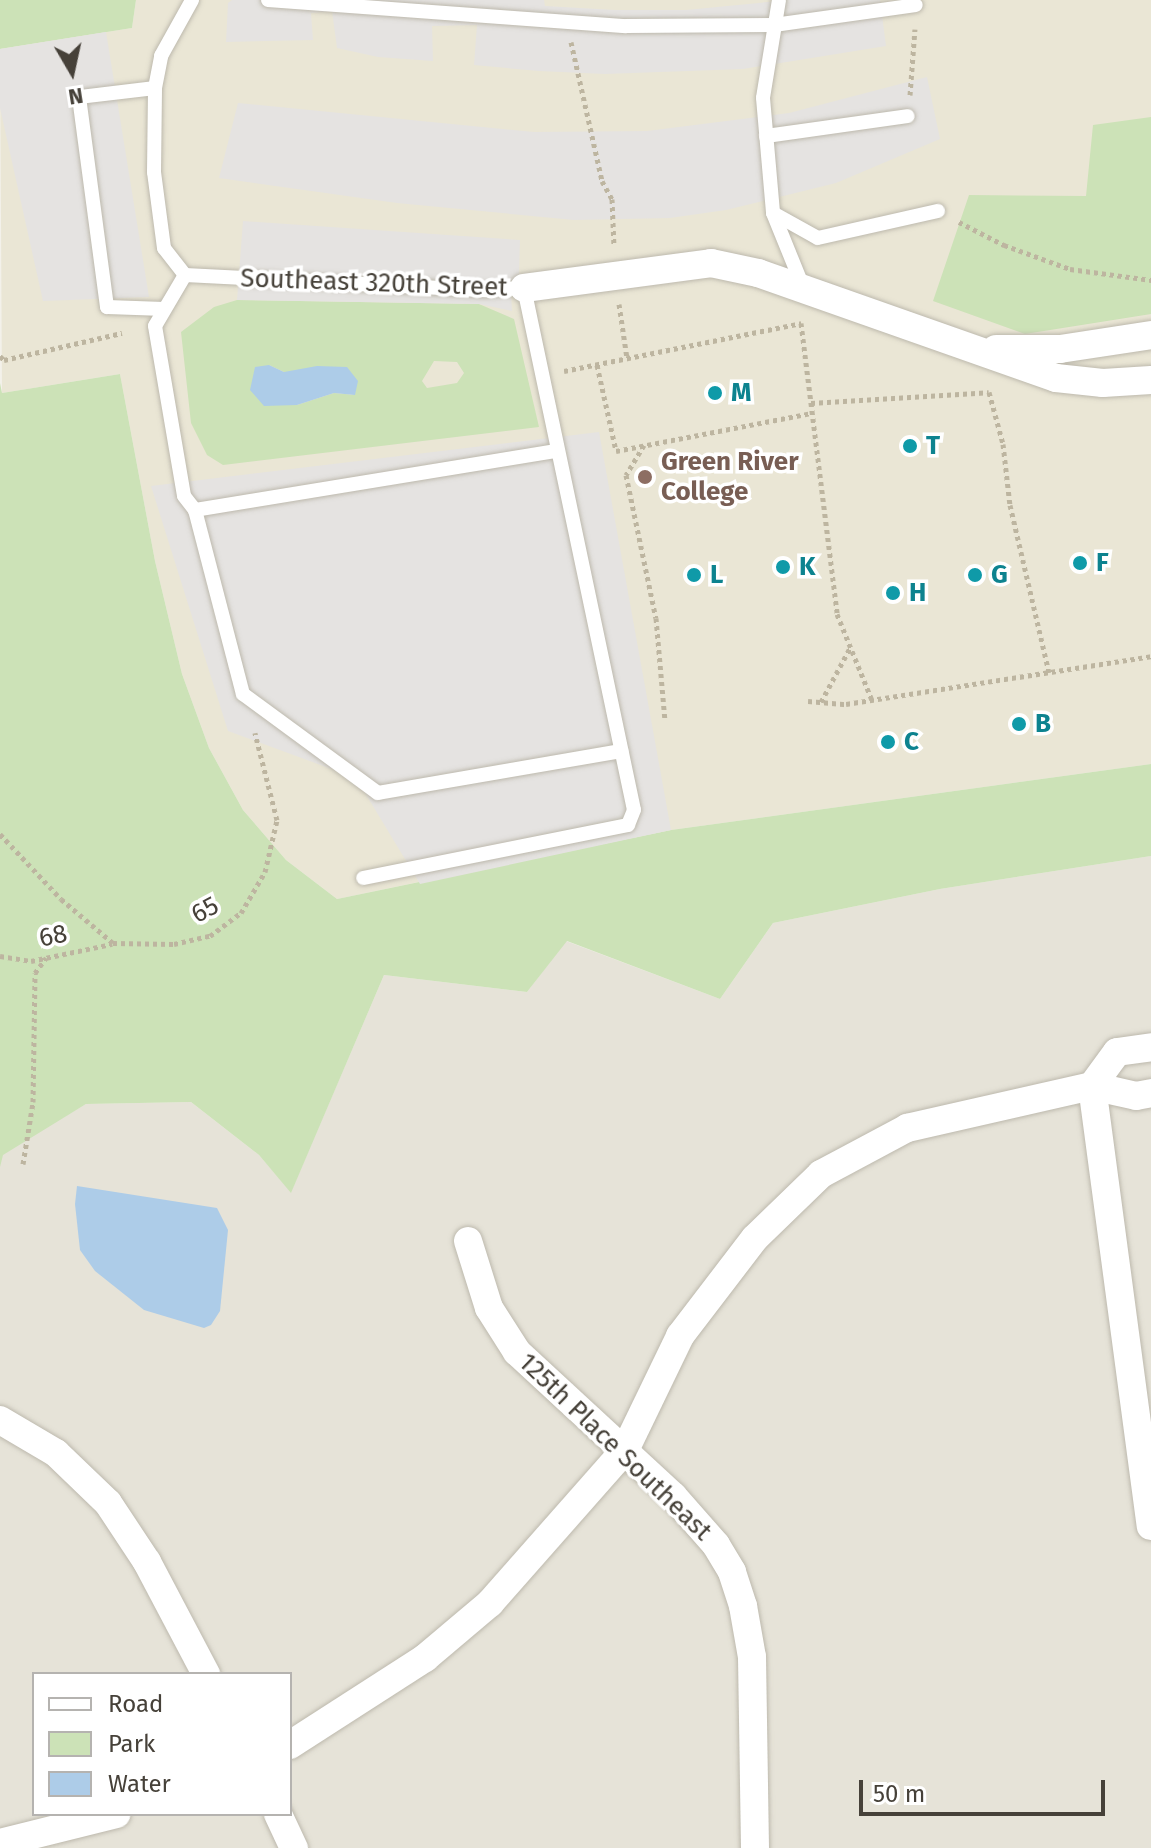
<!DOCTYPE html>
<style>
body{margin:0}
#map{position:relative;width:1151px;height:1848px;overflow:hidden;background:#f3f1ea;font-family:"Fira Sans",sans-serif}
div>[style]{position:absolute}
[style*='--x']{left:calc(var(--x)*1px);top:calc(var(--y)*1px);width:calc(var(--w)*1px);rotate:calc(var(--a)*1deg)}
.residential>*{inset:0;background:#e6e3d8}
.education>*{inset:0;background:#eae6d5}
.green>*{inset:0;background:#cce2b7}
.parking>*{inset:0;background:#e5e3e1}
.water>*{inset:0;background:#adcce8}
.path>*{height:5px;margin-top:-2.5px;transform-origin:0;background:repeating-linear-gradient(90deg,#bdb5a0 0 4px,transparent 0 8px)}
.roads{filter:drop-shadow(0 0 2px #bdb9ad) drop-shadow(0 0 2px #bdb9ad)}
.service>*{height:14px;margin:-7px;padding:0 7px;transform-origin:7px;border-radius:7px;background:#fff}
.minor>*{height:28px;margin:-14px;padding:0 14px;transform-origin:14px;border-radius:14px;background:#fff}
.dots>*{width:22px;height:22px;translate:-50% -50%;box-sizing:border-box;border:4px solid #fff;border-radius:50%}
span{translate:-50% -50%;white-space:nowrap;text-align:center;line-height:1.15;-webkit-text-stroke:7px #fff;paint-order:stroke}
.street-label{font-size:26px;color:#464139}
.culture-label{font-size:26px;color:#0d838f;font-weight:700}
.left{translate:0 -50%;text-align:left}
.education-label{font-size:26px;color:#785e54;font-weight:700}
.legend{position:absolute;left:32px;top:1672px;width:260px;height:144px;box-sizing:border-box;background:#fff;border:2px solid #b5b3b0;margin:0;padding:10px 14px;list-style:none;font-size:24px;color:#464139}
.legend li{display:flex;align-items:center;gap:16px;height:40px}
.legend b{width:40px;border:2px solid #b5b3b0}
.north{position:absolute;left:32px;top:32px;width:80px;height:80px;-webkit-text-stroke:6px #fff;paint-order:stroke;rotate:171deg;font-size:22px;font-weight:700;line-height:32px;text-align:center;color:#464139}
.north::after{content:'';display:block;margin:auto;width:28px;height:36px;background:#464139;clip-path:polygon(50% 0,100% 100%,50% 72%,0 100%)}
.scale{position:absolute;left:859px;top:1780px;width:246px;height:36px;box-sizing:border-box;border:4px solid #464139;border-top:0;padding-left:10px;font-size:24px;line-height:28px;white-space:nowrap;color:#464139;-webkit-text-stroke:6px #fff;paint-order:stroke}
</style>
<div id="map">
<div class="residential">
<i style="clip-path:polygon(evenodd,1151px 856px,1151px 1848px,0 1848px,0 1154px,86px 1104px,191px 1102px,259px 1155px,291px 1192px,384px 975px,527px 992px,566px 941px,720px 999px,773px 923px,940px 889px,1151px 856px,34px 1674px,290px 1674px,290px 1814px,34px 1814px,34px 1674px)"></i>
</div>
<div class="education">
<i style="clip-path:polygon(136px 0,1151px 0,1151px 764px,671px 830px,337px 899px,286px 860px,243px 810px,209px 748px,182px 674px,155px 561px,120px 374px,2px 393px,0 49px,132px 28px)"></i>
</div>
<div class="green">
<i style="clip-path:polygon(0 0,136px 0,132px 28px,0 49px)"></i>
<i style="clip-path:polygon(1151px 117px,1151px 314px,1025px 334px,933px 301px,969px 195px,1086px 196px,1093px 125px)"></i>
<i style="clip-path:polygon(evenodd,237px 300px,479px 304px,514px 319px,539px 427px,223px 465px,207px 455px,191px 423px,181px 332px,214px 307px,237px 300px,434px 361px,457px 362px,464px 373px,457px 383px,427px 388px,422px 381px,434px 361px,237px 300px,269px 365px,284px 372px,355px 395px,334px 393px,297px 405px,269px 365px)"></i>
<i style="clip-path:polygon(120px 374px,155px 561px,182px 674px,209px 748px,243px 810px,286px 860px,337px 899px,671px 830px,1151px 764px,1151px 856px,940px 889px,773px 923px,720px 999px,567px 941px,527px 992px,384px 975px,291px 1193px,259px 1155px,191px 1102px,86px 1104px,3px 1155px,0 1167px,0 383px,2px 393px)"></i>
</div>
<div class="parking">
<i style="clip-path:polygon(232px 0,544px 0,545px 6px,615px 10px,686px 10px,789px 0,880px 0,886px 46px,743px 69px,605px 74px,539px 71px,474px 65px,477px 25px,432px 26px,433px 61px,378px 57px,337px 48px,332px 11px,311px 13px,313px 40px,226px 42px,228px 3px)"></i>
<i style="clip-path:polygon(106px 32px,149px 297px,43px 301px,0 108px,0 49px)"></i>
<i style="clip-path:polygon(927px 77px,940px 139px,836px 183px,726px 210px,670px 218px,574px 220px,397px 203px,219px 178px,238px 103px,534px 132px,647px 131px,789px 113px)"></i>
<i style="clip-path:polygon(243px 221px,520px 240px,519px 274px,511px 294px,512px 311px,479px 304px,237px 300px)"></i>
<i style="clip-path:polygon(599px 432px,671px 830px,420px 884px,356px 778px,228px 731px,151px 486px)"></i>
</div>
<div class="water">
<i style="clip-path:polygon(269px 365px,284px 372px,317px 366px,347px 367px,358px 381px,355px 395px,334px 393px,297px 405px,264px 406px,250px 390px,255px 367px)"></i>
<i style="clip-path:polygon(77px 1186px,217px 1208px,228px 1230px,220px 1311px,211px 1325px,204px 1328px,144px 1310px,95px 1271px,80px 1250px,75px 1204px)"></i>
</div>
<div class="path">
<i style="--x:571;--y:42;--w:142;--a:77.4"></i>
<i style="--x:602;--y:181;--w:21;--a:61"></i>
<i style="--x:612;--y:199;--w:47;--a:87.6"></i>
<i style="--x:910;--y:95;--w:66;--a:-85.7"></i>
<i style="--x:959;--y:222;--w:51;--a:27.1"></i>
<i style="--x:1004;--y:245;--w:70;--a:20"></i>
<i style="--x:1070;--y:269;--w:82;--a:7.7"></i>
<i style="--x:619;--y:304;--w:55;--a:81.6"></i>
<i style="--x:0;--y:356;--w:6;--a:45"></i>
<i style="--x:4;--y:360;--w:121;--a:-12.9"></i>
<i style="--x:597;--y:365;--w:88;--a:77.5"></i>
<i style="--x:616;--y:451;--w:200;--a:-11"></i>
<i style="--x:564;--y:371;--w:242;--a:-11.4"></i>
<i style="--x:801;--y:323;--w:293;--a:82.9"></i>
<i style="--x:837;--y:614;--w:93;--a:67.9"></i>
<i style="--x:811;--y:403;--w:178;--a:-3.5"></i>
<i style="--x:989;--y:392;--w:54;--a:74.9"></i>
<i style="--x:1003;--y:444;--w:61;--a:83.5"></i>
<i style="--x:1010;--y:505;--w:172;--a:76.9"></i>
<i style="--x:644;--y:445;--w:35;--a:121"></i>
<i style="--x:626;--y:475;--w:146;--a:78.2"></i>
<i style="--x:656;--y:618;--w:102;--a:85"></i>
<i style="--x:808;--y:701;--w:38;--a:5"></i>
<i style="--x:846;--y:704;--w:309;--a:-8.9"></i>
<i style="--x:821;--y:702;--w:61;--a:-61.8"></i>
<i style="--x:0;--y:834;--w:89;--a:46.8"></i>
<i style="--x:61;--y:899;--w:68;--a:40.2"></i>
<i style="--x:113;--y:943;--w:61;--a:0.9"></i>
<i style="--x:174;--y:944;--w:37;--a:-13"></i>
<i style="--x:210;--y:936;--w:39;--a:-37"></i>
<i style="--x:241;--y:913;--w:48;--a:-59.7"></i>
<i style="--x:265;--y:872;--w:53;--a:-77"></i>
<i style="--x:277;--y:820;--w:90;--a:-104.2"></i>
<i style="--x:0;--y:956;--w:31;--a:9"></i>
<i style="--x:31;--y:961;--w:83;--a:-11.9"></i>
<i style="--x:23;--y:1164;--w:63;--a:-80.8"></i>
<i style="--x:33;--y:1102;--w:129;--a:-89.1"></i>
<i style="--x:35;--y:973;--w:19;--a:-54"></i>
</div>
<div class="roads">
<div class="service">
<i style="--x:268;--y:0;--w:359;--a:4.2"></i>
<i style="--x:626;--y:26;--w:148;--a:-0.4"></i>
<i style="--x:774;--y:25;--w:143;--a:-8"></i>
<i style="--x:779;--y:0;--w:99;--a:99.3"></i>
<i style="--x:763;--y:98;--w:115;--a:85"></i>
<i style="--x:773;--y:213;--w:80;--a:67.9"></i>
<i style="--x:155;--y:88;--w:77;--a:173.2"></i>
<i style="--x:79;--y:97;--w:212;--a:82.4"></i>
<i style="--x:107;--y:307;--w:57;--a:2"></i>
<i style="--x:766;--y:136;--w:143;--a:-8"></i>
<i style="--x:773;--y:213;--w:51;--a:29.1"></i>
<i style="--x:818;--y:238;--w:123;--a:-12.7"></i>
<i style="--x:185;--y:275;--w:301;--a:2.9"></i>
<i style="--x:486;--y:290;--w:38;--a:-3"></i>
<i style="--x:524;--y:288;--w:533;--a:78.1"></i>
<i style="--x:634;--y:810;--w:16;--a:112"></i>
<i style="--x:628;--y:825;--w:270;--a:168.7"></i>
<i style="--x:185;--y:275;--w:59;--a:120.5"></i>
<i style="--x:155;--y:326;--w:172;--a:80.3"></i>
<i style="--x:184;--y:496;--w:18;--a:52"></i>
<i style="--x:195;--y:510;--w:367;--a:-9.3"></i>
<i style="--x:185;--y:275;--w:34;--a:-128"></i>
<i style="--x:164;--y:248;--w:77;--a:-97.5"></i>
<i style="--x:154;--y:172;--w:84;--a:-89.3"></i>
<i style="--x:155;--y:88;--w:33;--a:-79"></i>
<i style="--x:161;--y:56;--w:64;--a:-61"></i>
<i style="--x:195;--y:510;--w:190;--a:75.4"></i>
<i style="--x:243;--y:694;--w:167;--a:36.3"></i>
<i style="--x:378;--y:793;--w:247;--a:-9.8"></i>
</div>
<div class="minor">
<i style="--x:524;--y:288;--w:189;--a:-7.6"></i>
<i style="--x:711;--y:263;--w:48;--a:12"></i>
<i style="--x:758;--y:273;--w:316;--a:19.4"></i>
<i style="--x:1056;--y:378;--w:47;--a:6.1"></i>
<i style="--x:1103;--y:383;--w:48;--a:-3.6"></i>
<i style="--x:996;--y:349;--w:64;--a:0"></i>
<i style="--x:1060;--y:349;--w:92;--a:-8.7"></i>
<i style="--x:1092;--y:1086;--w:444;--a:82.4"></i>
<i style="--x:1092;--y:1086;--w:42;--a:-53.7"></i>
<i style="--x:1117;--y:1052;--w:34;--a:-8"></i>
<i style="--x:468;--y:1241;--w:70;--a:72.6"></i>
<i style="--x:489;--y:1308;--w:52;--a:57.5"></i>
<i style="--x:517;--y:1352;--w:212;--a:42.7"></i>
<i style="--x:673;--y:1496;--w:65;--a:48.7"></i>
<i style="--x:716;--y:1545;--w:31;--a:59"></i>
<i style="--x:732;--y:1572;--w:36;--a:72"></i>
<i style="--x:743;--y:1606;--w:52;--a:80"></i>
<i style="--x:752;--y:1657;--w:191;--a:89.1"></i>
<i style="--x:0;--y:1420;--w:65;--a:30.5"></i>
<i style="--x:56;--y:1453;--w:72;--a:43.9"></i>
<i style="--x:108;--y:1503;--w:71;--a:56.5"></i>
<i style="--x:147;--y:1562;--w:127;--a:62.2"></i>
<i style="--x:290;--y:1745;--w:161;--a:-32.8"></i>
<i style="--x:425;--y:1658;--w:85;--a:-40.2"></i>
<i style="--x:490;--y:1603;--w:204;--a:-48.6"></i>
<i style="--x:625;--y:1450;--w:127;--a:-64.2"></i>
<i style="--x:680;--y:1336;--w:123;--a:-52.6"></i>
<i style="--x:755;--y:1238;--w:92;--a:-44.1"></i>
<i style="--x:821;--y:1174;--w:98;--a:-28.1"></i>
<i style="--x:907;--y:1128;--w:190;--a:-12.8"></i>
<i style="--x:1092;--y:1086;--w:45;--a:12.8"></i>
<i style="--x:1136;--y:1096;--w:15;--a:-11"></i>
<i style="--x:278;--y:1814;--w:38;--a:65"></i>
<i style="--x:0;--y:1843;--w:120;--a:-14"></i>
</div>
</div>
<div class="dots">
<i style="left:715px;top:393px;background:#0f9aa8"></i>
<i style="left:910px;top:446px;background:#0f9aa8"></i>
<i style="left:645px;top:477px;background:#8d6e63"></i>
<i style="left:1080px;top:563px;background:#0f9aa8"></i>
<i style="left:783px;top:567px;background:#0f9aa8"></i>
<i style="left:694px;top:575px;background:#0f9aa8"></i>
<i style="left:975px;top:575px;background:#0f9aa8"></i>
<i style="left:893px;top:593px;background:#0f9aa8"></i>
<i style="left:1019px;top:724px;background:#0f9aa8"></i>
<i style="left:888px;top:742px;background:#0f9aa8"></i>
</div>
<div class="street-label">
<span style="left:374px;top:283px;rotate:2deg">Southeast 320th Street</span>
<span style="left:205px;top:910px;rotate:-28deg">65</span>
<span style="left:53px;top:936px;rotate:-12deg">68</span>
<span style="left:615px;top:1447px;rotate:44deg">125th Place Southeast</span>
</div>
<div class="culture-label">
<span class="left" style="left:731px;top:393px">M</span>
<span class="left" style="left:926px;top:446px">T</span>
<span class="left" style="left:1096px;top:563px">F</span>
<span class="left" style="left:799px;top:567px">K</span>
<span class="left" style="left:710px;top:575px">L</span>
<span class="left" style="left:991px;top:575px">G</span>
<span class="left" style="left:909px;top:593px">H</span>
<span class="left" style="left:1035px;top:724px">B</span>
<span class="left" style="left:904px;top:742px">C</span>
</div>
<div class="education-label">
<span class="left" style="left:661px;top:477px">Green River<br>College</span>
</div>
<ul class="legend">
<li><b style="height:10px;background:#fff"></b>Road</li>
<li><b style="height:22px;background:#cce2b7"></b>Park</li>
<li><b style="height:22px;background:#adcce8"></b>Water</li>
</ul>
<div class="north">N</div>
<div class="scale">50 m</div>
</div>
